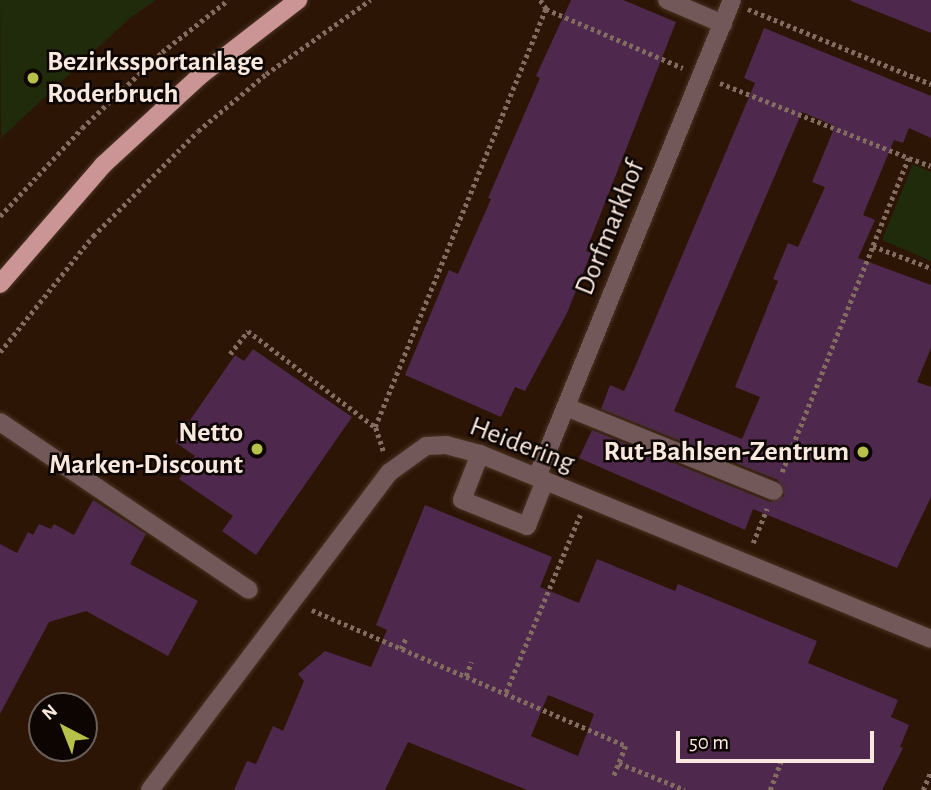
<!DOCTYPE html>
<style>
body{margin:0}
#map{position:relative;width:931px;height:790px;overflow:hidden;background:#2c1505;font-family:"Alegreya Sans",sans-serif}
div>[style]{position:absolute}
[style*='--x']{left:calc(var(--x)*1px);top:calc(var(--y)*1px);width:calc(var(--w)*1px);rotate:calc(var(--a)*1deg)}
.green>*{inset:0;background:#202b0b}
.building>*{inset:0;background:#4e294d}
.path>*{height:4.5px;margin-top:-2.25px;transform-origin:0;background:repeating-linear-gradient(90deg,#826d60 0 3.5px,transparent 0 7px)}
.roads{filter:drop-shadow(0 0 2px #493323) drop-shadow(0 0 2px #493323)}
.minor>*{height:18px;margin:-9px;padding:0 9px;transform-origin:9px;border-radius:9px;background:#725858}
.major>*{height:18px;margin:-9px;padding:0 9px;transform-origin:9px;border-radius:9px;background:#cb9495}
.dots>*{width:19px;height:19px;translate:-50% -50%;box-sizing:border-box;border:4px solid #0d0501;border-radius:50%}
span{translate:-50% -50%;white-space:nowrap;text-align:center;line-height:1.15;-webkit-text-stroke:5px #0d0501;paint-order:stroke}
.poi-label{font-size:28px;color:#f9e8de;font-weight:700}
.left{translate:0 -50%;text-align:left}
.right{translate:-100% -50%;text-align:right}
.street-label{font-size:28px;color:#f9e8de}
.north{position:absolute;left:28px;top:692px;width:70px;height:70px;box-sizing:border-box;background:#0d0501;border:2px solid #6b6059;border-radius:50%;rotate:318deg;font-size:19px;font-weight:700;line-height:28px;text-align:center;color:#f9e8de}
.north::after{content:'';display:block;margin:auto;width:24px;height:32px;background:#b6c149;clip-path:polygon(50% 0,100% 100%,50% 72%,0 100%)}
.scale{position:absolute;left:676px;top:731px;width:198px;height:32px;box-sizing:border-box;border:4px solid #f9e8de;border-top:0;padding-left:9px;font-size:21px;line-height:24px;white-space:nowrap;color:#f9e8de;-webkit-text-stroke:5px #0d0501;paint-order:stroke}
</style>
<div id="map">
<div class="green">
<i style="clip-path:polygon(0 0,156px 0,130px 18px,1px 138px)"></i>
<i style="clip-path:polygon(913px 164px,931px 172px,931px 261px,882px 240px)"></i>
</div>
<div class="building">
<i style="clip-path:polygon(571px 0,623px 0,676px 22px,586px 251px,591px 253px,567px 313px,525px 391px,515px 387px,501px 417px,405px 375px,449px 270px,458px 274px,491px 199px,488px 198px,540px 78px,536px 76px)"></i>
<i style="clip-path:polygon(851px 0,931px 0,931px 33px,851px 1px)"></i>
<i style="clip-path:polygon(evenodd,764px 28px,931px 96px,931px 138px,909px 128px,903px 143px,894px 140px,863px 215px,875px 220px,858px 258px,931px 285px,931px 348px,917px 382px,931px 387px,931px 497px,897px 568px,753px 509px,745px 530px,579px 458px,592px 430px,770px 502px,784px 496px,778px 480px,601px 409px,610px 385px,624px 391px,635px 367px,755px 83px,744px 78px,764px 28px,802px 112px,835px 126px,812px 182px,825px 187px,798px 247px,788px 243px,773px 279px,778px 281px,735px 387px,760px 397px,742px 439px,674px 411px,802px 112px)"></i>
<i style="clip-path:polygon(253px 349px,352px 417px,256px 555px,222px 531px,233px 516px,179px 479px,195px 456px,175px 442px,235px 355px,244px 361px)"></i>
<i style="clip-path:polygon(93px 500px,146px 534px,130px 564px,198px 601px,168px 656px,86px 611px,49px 622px,0 714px,0 544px,17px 553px,28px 532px,33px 535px,39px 524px,51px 529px,54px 524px,74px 535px)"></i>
<i style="clip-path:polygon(evenodd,425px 505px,552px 557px,540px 587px,579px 603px,597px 559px,675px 591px,678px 584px,817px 641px,808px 663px,898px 700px,891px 717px,909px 725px,900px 747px,903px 748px,882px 790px,527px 790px,408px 742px,385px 790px,234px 790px,247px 761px,256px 764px,273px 726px,283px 731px,304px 681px,298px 674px,325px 651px,371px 667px,387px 630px,376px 625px,425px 505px,548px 695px,594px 714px,578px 756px,531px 736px,548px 695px)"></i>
</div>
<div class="path">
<i style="--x:546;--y:9;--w:149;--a:23.3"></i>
<i style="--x:748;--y:9;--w:198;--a:22.3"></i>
<i style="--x:720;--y:83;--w:203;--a:21.6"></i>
<i style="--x:909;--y:158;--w:95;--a:112.2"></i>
<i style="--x:873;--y:246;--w:62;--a:20.8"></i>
<i style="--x:909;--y:158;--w:23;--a:20"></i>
<i style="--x:0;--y:216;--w:120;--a:-47"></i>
<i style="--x:82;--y:128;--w:110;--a:-43.5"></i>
<i style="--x:162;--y:52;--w:84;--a:-38.2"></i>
<i style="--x:0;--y:352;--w:149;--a:-51.3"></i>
<i style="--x:93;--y:236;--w:148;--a:-45"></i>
<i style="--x:198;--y:131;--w:89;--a:-40"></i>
<i style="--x:266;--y:74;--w:128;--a:-35.4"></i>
<i style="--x:230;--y:354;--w:29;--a:-52"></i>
<i style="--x:248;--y:331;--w:159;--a:37.1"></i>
<i style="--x:383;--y:451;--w:25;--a:-108"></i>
<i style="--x:375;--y:427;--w:452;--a:-67.8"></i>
<i style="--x:546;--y:9;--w:11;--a:-124"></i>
<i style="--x:782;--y:472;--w:244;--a:-68.1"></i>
<i style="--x:753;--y:543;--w:37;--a:-68"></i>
<i style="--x:312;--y:610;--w:342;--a:23.4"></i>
<i style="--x:626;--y:746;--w:32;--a:112"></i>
<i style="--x:401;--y:649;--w:12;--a:-66"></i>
<i style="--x:466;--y:676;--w:15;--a:-70"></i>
<i style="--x:506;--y:692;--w:192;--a:-67.3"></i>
<i style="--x:619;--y:763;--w:71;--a:22.2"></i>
<i style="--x:770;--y:790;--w:31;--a:-69"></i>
<i style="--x:923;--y:790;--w:21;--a:-67"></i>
</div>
<div class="roads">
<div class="minor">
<i style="--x:667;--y:0;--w:61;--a:23.2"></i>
<i style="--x:566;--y:407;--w:224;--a:22"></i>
<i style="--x:0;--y:422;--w:300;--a:34"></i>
<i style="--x:480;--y:454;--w:49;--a:111.4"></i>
<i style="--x:462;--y:500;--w:70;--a:21.8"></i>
<i style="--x:527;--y:526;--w:49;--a:-68.6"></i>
<i style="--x:537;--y:477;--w:515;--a:-67.77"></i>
<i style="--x:150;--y:790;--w:398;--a:-53"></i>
<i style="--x:390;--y:472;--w:44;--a:-35.8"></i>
<i style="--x:426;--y:446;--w:20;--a:-3"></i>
<i style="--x:446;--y:445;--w:35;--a:15"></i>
<i style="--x:480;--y:454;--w:487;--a:22.3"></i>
</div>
<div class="major">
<i style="--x:0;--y:284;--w:157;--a:-49.1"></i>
<i style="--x:103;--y:165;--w:133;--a:-42.6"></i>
<i style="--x:201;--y:75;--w:123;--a:-37.7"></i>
</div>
</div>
<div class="dots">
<i style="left:33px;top:78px;background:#b6c149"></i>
<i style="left:257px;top:449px;background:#b6c149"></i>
<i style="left:863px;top:452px;background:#b6c149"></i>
</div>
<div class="poi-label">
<span class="left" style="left:47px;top:78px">Bezirkssportanlage<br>Roderbruch</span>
<span class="right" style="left:243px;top:449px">Netto<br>Marken-Discount</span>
<span class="right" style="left:849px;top:452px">Rut-Bahlsen-Zentrum</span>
</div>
<div class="street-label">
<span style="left:610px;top:228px;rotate:-68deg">Dorfmarkhof</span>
<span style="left:522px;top:445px;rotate:21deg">Heidering</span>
</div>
<div class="north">N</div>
<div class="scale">50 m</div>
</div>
